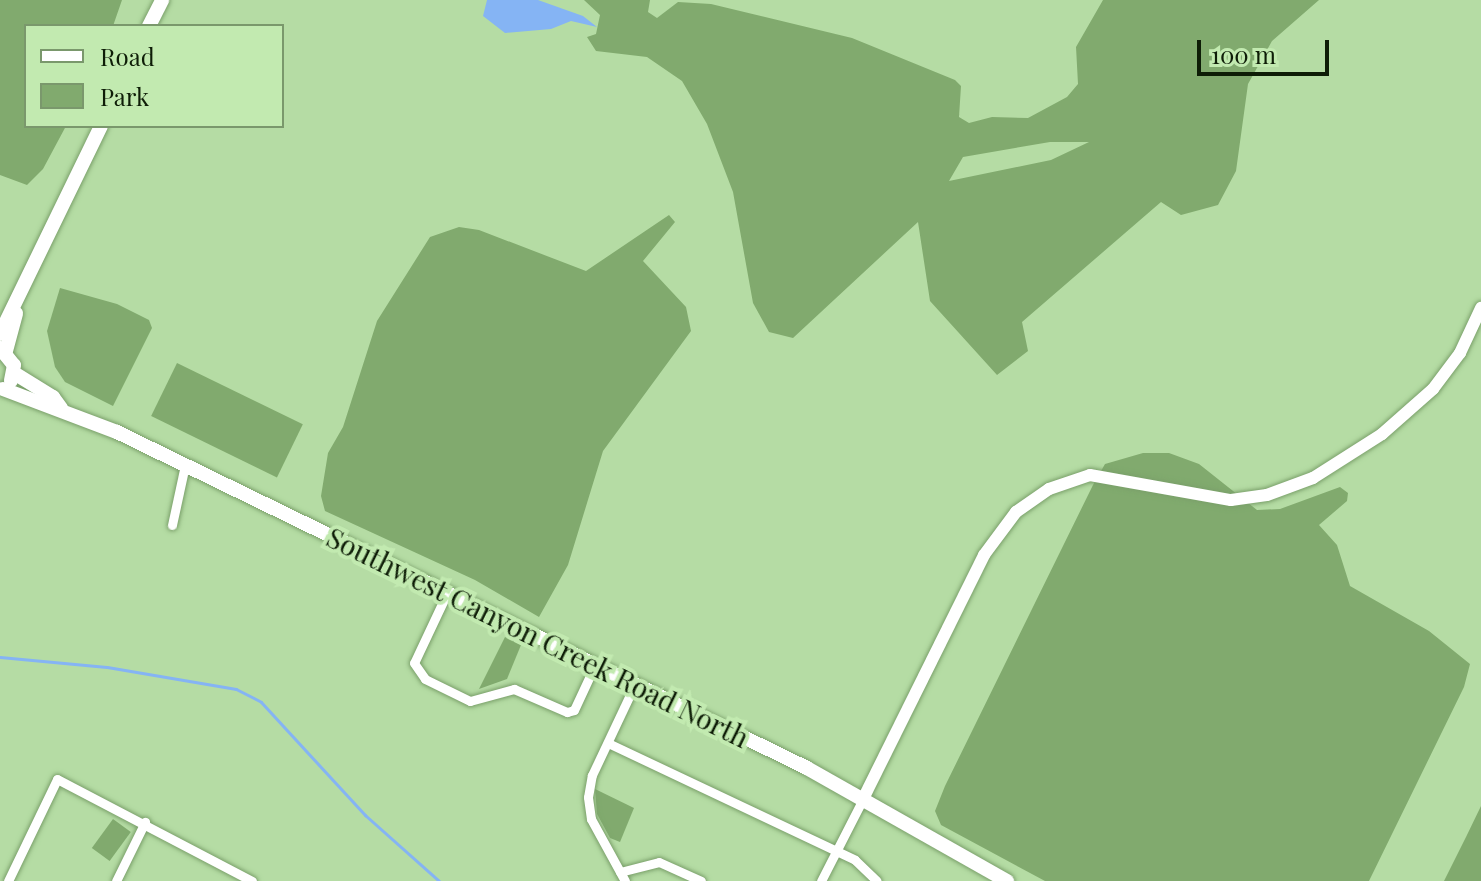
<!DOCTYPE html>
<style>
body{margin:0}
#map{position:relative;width:1481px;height:881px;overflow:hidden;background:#b5dca4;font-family:"Playfair Display",serif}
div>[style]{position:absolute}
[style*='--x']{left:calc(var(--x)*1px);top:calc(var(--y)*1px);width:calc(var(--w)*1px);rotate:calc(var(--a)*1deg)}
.green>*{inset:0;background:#81aa6e;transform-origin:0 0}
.water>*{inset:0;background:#85b4f4}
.stream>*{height:3px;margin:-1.5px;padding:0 1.5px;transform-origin:1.5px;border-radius:1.5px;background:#85b4f4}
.roads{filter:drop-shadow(0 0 2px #7aa06a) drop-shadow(0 0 2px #7aa06a)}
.minor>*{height:9px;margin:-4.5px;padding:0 4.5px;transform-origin:4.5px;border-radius:4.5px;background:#fff}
.tertiary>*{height:12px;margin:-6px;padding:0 6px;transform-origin:6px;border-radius:6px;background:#fff}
.secondary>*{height:14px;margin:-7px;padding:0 7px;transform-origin:7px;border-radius:7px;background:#fff}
span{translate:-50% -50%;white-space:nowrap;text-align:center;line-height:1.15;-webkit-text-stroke:8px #c2eab0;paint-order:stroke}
.street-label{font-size:28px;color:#0e1d07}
.legend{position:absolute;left:24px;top:24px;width:260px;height:104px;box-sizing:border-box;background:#c2eab0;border:2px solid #7a986c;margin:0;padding:10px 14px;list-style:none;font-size:24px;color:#0e1d07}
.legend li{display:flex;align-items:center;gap:16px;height:40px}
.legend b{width:40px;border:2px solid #7a986c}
.scale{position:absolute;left:1197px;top:40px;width:132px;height:36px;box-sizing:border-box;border:4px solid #0e1d07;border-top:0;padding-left:10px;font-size:24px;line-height:28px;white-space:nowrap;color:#0e1d07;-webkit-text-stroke:6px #c2eab0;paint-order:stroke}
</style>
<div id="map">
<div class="green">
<i style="clip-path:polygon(0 0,122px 0,113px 26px,26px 26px,26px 126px,66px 126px,43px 169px,27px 185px,0 175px)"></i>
<i style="clip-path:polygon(evenodd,584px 0,650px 0,648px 12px,657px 18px,678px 2px,711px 4px,852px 38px,955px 80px,961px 86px,959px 117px,969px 123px,992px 117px,1028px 118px,1067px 97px,1078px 84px,1076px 47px,1103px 0,1319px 0,1272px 41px,1248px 84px,1236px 171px,1218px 205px,1181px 215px,1161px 202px,1022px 322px,1028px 351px,997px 375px,930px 301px,918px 222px,793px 338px,769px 332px,753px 303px,733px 192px,707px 124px,682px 81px,647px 57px,596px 51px,587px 37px,596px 34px,600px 15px,584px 0,1050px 142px,1089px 142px,1051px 160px,949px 181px,963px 157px,1050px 142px)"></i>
<i style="clip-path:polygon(669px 215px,675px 222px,643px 261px,686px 307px,691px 331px,603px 451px,568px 565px,539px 617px,475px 580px,325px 511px,321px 496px,328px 453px,343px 427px,377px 321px,430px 237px,459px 227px,479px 230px,586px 271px)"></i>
<i style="clip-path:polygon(60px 288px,117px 304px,149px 320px,152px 328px,113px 406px,65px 382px,55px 367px,47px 331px)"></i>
<i style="left:177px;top:363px;width:140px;height:59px;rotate:26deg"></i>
<i style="clip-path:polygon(1143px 453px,1169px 453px,1199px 464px,1257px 510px,1280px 509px,1340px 487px,1348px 493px,1347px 501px,1319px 525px,1337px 545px,1350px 586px,1429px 631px,1470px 664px,1464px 687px,1369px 881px,1045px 881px,941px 825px,935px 811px,945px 786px,1093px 485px,1105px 464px)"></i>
<i style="clip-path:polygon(505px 637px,521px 645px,507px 679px,479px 689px)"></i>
<i style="clip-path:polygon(595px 789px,634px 808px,620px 842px,610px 838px,597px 814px)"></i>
<i style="clip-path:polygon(1481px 806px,1481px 881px,1444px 881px,1466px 837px)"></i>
<i style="left:113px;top:819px;width:22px;height:36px;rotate:36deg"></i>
</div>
<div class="water">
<i style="clip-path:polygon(487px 0,538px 0,583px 16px,597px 27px,571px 21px,551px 29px,505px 33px,483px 16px)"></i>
</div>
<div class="stream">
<i style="--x:0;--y:657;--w:107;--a:5.3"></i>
<i style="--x:107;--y:667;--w:131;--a:9.7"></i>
<i style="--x:236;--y:689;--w:28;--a:27"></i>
<i style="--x:261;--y:702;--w:154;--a:47.4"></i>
<i style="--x:365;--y:815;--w:99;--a:41.7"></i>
</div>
<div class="roads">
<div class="minor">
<i style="--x:172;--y:525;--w:61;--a:-77.8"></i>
<i style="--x:447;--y:593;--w:77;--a:115.2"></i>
<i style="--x:414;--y:663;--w:19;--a:55"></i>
<i style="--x:425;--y:679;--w:50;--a:26.1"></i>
<i style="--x:470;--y:701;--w:46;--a:-15.3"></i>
<i style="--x:514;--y:689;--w:58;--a:23.5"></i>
<i style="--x:567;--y:712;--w:7;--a:-16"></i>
<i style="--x:574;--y:710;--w:50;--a:-65"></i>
<i style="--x:608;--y:743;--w:273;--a:25.3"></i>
<i style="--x:855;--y:860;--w:30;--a:44"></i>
<i style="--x:620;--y:872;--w:40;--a:-14.4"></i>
<i style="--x:659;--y:862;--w:46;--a:24.3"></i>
<i style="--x:8;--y:881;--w:113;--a:-64.3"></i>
<i style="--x:57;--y:779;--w:220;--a:27.6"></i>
<i style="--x:116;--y:881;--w:66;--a:-63.8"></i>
<i style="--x:625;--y:881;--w:71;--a:-118.7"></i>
<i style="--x:591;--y:819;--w:22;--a:-98"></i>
<i style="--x:588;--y:797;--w:22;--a:-80"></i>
<i style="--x:592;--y:775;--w:101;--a:-64.7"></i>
<i style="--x:821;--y:881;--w:94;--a:-62.9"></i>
</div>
<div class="tertiary">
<i style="--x:864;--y:797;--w:270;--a:-63.6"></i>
<i style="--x:984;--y:555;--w:54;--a:-53.3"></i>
<i style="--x:1016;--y:512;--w:40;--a:-34.9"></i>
<i style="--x:1049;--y:489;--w:43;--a:-18.9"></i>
<i style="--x:1090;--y:475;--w:143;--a:10.1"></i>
<i style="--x:1231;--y:500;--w:36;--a:-8"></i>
<i style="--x:1267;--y:495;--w:49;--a:-20.3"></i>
<i style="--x:1313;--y:478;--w:82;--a:-32.5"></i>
<i style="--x:1382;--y:434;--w:68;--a:-41.4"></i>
<i style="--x:1433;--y:389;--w:45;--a:-53.1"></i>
<i style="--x:1460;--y:353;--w:50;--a:-65"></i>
</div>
<div class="secondary">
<i style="--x:149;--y:26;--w:29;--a:-63"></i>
<i style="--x:0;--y:334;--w:231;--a:-64.1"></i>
<i style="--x:0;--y:348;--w:22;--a:51"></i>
<i style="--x:14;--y:365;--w:16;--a:101"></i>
<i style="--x:6;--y:351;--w:39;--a:-75"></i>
<i style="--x:14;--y:373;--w:46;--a:31.6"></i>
<i style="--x:53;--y:397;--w:14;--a:54"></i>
<i style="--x:3;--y:389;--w:122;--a:20.7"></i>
<i style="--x:117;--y:432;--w:767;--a:25.96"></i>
<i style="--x:807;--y:768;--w:230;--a:29.5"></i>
</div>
</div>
<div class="street-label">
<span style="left:538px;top:637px;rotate:26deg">Southwest Canyon Creek Road North</span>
</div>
<ul class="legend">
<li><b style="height:10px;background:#fff"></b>Road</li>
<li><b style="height:22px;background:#81aa6e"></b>Park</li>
</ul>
<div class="scale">100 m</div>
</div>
